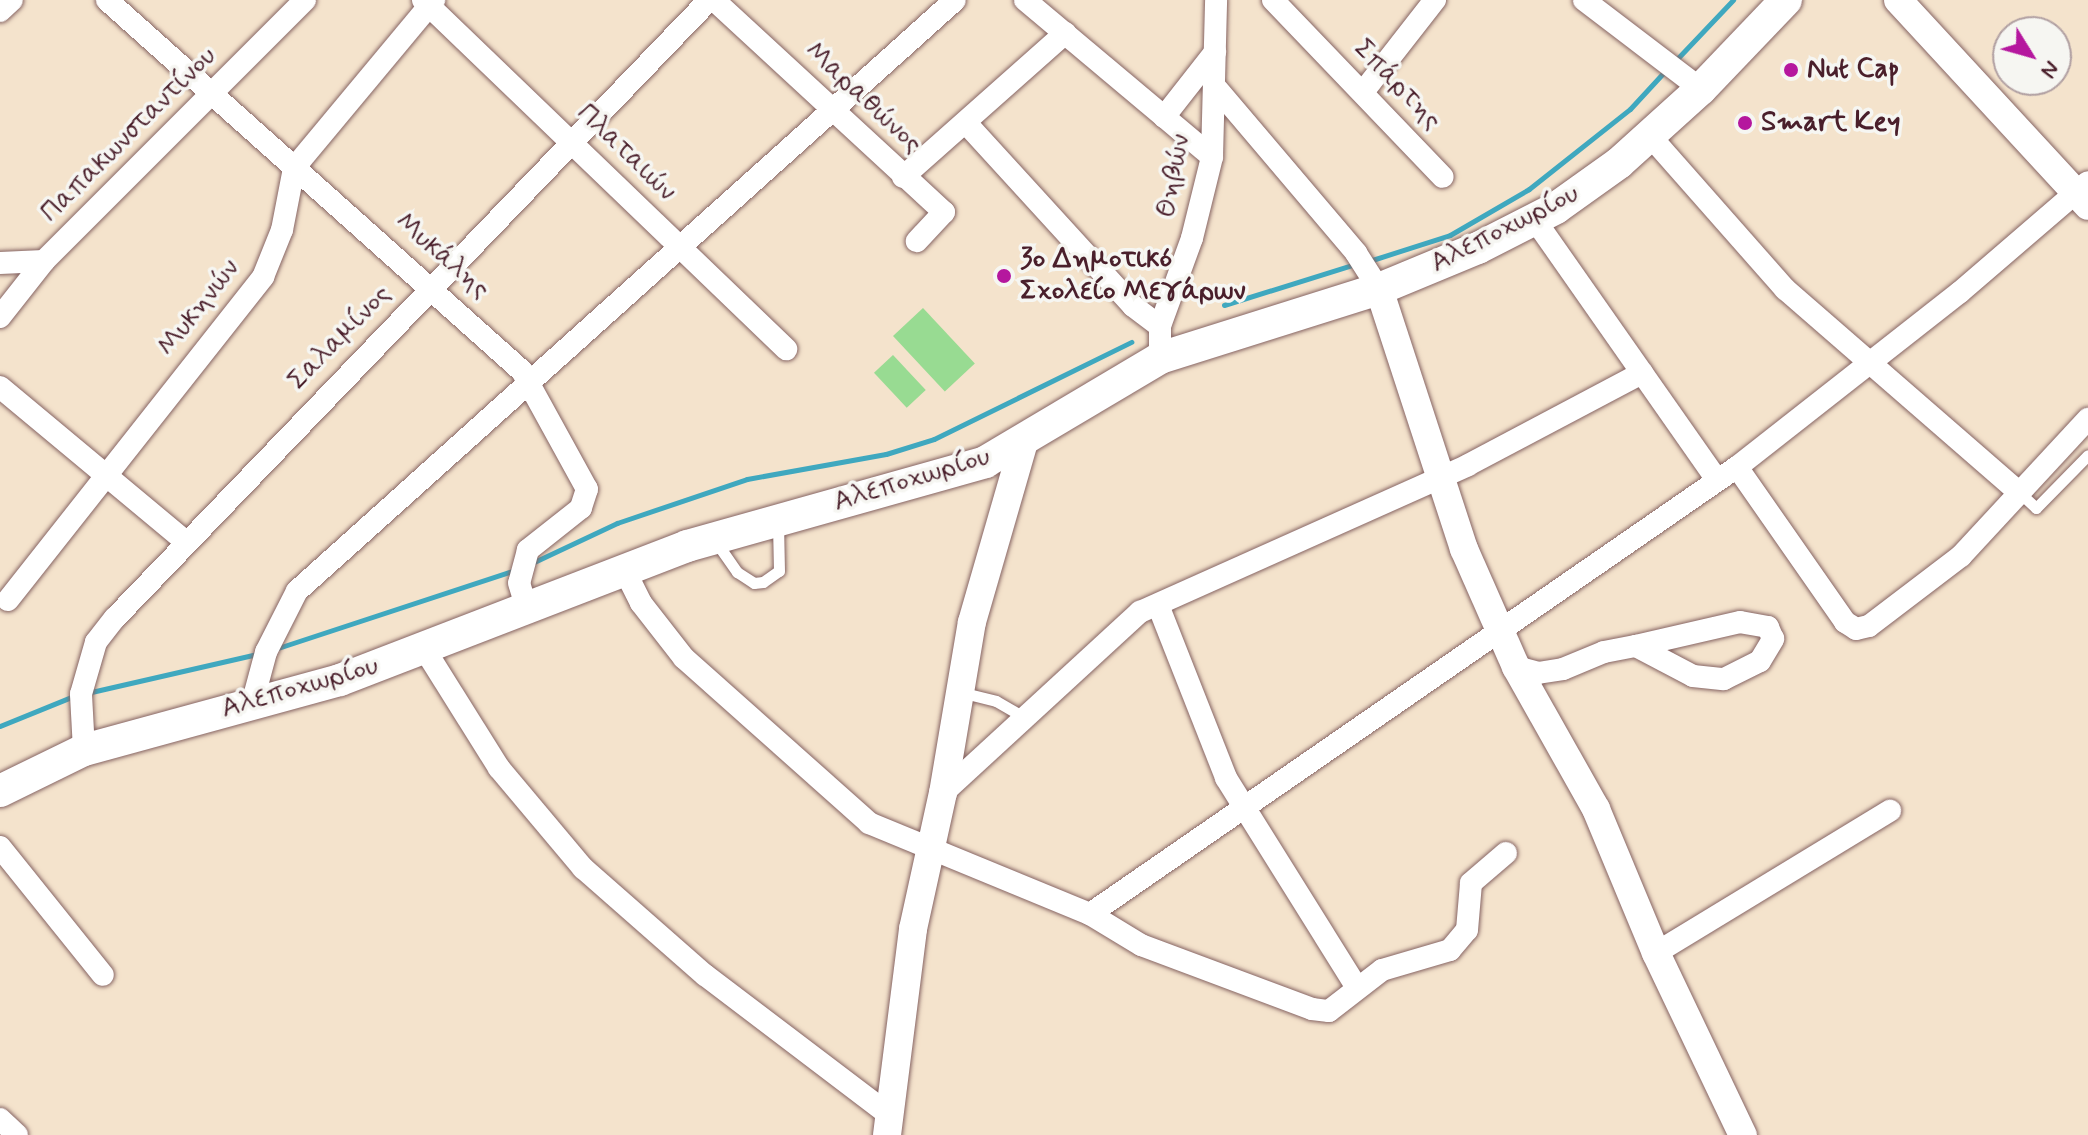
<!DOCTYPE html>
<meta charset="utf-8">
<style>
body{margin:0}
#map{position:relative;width:2088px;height:1135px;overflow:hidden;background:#f4e3cc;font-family:Mynerve,sans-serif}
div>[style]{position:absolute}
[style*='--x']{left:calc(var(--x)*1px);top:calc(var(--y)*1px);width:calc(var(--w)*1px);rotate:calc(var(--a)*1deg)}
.green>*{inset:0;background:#98db92;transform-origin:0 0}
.stream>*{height:5px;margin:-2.5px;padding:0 2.5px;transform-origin:2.5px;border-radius:2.5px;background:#3fa8bf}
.roads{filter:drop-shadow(0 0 2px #866463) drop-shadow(0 0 2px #866463)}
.service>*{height:11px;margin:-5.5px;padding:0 5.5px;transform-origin:5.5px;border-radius:5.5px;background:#fff}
.minor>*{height:22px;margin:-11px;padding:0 11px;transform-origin:11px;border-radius:11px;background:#fff}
.tertiary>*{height:28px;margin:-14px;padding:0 14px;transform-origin:14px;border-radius:14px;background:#fff}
.secondary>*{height:32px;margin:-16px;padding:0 16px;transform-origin:16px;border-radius:16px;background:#fff}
.dots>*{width:22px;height:22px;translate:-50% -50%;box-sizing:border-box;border:4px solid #f6f6f2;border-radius:50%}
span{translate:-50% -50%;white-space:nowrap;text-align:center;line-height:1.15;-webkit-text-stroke:7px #f6f6f2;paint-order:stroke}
.poi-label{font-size:28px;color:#4a1f2b;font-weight:700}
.left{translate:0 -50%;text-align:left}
.street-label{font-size:28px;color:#4a1f2b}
.north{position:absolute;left:1992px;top:16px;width:80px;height:80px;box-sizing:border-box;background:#f6f6f2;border:2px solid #b1a0a2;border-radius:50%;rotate:127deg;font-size:22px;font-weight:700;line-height:32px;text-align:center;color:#4a1f2b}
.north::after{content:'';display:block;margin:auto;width:28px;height:36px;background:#b5179e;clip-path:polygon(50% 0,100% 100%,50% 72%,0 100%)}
</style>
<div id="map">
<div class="green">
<i style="left:923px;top:308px;width:76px;height:41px;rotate:47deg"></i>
<i style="left:893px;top:355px;width:48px;height:26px;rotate:47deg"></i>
</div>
<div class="stream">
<i style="--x:1676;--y:60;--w:83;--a:-46.5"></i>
<i style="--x:1369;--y:261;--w:85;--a:-17.8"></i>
<i style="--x:1450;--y:235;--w:91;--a:-30.2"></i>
<i style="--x:1529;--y:189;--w:129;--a:-38.4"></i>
<i style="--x:1630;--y:109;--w:53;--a:-47.3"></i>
<i style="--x:1224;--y:305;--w:138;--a:-17.3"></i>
<i style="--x:532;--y:563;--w:94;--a:-25.2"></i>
<i style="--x:617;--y:523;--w:137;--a:-18.7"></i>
<i style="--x:747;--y:479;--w:141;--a:-10.2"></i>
<i style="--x:886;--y:454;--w:50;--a:-17.4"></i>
<i style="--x:934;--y:439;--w:220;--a:-26.2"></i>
<i style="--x:278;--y:648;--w:250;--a:-18.2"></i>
<i style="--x:87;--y:693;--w:174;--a:-12.9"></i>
<i style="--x:0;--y:726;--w:80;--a:-22.1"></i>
</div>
<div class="roads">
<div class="service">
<i style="--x:2020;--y:493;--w:22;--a:43"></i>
<i style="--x:2036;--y:508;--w:74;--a:-45.5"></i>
<i style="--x:716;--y:542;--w:37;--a:55"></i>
<i style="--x:737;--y:572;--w:20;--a:33"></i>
<i style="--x:754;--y:583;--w:9;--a:-6"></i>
<i style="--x:763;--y:582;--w:19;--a:-35"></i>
<i style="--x:779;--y:571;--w:47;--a:-91.2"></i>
<i style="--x:960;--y:692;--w:37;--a:14"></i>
<i style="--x:996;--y:701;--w:32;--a:30"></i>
</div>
<div class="minor">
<i style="--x:107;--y:0;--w:557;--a:41.8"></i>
<i style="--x:522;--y:371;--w:135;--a:61.2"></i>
<i style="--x:587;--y:489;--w:20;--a:108"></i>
<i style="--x:581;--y:508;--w:68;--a:141.6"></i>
<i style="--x:528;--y:550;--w:34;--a:105"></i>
<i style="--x:519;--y:583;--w:27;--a:73"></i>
<i style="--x:423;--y:0;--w:504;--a:43.87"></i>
<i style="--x:714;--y:0;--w:313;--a:42.7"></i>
<i style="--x:944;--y:212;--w:40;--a:133"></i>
<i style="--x:1025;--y:0;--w:244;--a:40"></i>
<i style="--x:1273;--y:0;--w:245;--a:46.2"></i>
<i style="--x:1584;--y:0;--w:147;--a:37.3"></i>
<i style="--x:0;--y:11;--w:16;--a:-43"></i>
<i style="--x:1218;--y:90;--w:214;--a:49.7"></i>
<i style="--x:1356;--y:253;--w:43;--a:57.4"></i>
<i style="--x:1363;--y:92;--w:117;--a:-52"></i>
<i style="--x:1164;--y:117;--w:83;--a:-51.9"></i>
<i style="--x:966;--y:123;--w:248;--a:47.6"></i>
<i style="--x:1133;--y:306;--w:34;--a:37"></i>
<i style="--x:1651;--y:137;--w:203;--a:48.6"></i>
<i style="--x:1785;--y:289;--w:311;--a:41"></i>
<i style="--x:903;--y:177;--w:217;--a:-41.6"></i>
<i style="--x:1535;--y:220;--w:317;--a:55"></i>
<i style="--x:0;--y:263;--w:44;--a:-2.6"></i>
<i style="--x:0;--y:317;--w:71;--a:-51.8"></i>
<i style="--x:44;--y:261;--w:369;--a:-45"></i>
<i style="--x:1160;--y:358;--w:32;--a:-90"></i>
<i style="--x:1160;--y:326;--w:94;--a:-70"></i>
<i style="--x:1192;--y:238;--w:83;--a:-76.1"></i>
<i style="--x:1212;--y:157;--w:157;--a:-88.5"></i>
<i style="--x:0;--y:387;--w:242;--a:39.8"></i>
<i style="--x:1737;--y:467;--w:189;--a:55.1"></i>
<i style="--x:1845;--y:622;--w:13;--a:32"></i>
<i style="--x:1856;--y:629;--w:13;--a:-13"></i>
<i style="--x:1869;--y:626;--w:116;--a:-37.3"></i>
<i style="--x:1961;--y:556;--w:187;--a:-47.2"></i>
<i style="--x:623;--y:567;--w:40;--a:63.4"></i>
<i style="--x:641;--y:603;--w:70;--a:52"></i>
<i style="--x:684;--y:658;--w:248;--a:41.7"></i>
<i style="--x:869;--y:823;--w:239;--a:22.4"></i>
<i style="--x:1090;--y:914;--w:60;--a:31.3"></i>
<i style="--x:1141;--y:945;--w:183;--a:20.5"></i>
<i style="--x:1312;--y:1009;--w:17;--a:7"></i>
<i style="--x:1329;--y:1011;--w:67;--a:-37.7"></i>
<i style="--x:1382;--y:970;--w:71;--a:-16.4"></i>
<i style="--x:1450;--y:950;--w:26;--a:-50"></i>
<i style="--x:1467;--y:930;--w:47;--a:-85.1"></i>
<i style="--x:1471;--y:883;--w:46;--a:-40.6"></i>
<i style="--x:8;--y:600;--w:412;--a:-51.7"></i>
<i style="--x:263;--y:277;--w:51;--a:-68"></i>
<i style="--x:282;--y:230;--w:63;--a:-79"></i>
<i style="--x:294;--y:168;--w:219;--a:-50.2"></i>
<i style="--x:1158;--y:605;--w:186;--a:68.5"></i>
<i style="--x:1226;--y:778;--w:245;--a:58"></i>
<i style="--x:425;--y:650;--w:139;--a:57.9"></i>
<i style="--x:499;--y:768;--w:131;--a:50"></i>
<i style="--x:583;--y:868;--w:162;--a:41.3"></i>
<i style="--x:705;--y:975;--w:233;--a:37.2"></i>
<i style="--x:1516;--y:667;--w:23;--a:15"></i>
<i style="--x:1538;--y:673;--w:25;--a:-9"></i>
<i style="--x:1563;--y:669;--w:44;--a:-22.5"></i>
<i style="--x:1604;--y:652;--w:33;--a:-11"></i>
<i style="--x:1636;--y:646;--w:64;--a:27.8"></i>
<i style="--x:1693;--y:676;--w:31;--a:6"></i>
<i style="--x:1724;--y:679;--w:40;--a:-26.6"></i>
<i style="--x:1760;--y:661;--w:26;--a:-59"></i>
<i style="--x:1773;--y:639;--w:13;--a:-113"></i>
<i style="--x:1768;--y:627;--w:28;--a:-170"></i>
<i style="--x:1740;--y:622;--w:107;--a:167"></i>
<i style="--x:252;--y:704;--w:54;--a:-74.9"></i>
<i style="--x:266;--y:652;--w:68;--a:-63.1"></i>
<i style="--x:297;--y:591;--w:884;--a:-41.93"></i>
<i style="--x:84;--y:750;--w:56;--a:-93.1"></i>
<i style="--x:81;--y:694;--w:54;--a:-73.9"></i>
<i style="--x:96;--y:642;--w:31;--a:-52"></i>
<i style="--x:115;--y:618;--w:857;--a:-46.13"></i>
<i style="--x:943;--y:793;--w:268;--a:-42.6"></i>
<i style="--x:1140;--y:612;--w:359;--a:-24.1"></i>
<i style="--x:1468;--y:465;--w:197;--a:-27.9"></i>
<i style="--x:0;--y:847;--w:164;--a:51.2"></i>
<i style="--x:1090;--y:914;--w:786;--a:-34.64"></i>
<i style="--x:1737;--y:467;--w:282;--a:-38.1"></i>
<i style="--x:1959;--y:293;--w:170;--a:-40.7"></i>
<i style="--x:1656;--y:953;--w:274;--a:-31.3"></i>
<i style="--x:0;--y:1119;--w:23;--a:43"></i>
</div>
<div class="tertiary">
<i style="--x:1898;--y:0;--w:280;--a:47.3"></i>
<i style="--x:1379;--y:289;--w:274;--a:71.9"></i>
<i style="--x:1464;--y:549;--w:129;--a:66.2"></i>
<i style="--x:1516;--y:667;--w:163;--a:60.6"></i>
<i style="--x:1596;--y:809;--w:156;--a:67.4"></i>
<i style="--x:1656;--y:953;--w:202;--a:64.5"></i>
<i style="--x:887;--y:1135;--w:208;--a:-82.8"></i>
<i style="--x:913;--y:929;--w:139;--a:-77.6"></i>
<i style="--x:943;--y:793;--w:173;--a:-80.4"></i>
<i style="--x:972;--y:622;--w:187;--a:-73.9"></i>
</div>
<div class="secondary">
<i style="--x:0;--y:791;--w:93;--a:-26"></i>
<i style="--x:84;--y:750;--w:265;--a:-15.3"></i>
<i style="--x:340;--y:680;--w:372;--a:-21.1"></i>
<i style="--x:687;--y:546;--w:310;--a:-15.7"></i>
<i style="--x:985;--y:462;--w:204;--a:-30.7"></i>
<i style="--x:1160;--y:358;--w:230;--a:-17.5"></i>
<i style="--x:1379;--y:289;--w:107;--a:-22.5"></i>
<i style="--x:1478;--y:248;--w:88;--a:-27.1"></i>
<i style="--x:1556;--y:208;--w:77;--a:-35.5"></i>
<i style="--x:1619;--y:163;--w:110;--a:-42.1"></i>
<i style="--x:1701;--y:89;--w:123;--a:-46.3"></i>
</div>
</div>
<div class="dots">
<i style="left:1791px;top:70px;background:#b5179e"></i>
<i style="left:1745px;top:123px;background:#b5179e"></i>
<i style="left:1004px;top:276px;background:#b5179e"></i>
</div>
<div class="poi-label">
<span class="left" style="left:1807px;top:70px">Nut Cap</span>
<span class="left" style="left:1761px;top:123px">Smart Key</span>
<span class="left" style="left:1020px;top:276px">3ο Δημοτικό<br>Σχολείο Μεγάρων</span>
</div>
<div class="street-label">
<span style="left:1397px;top:85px;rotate:46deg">Σπάρτης</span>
<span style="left:863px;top:98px;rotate:43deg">Μαραθώνος</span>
<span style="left:129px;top:135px;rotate:-45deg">Παπακωνσταντίνου</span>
<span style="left:626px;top:153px;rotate:44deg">Πλαταιών</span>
<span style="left:1174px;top:176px;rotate:-79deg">Θηβών</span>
<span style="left:1505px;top:229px;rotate:-27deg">Αλεποχωρίου</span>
<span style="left:442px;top:256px;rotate:41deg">Μυκάλης</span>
<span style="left:199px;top:308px;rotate:-52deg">Μυκηνών</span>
<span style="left:340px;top:338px;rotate:-46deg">Σαλαμίνος</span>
<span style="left:912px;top:480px;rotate:-17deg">Αλεποχωρίου</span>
<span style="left:300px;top:688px;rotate:-16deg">Αλεποχωρίου</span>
</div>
<div class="north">N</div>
</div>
